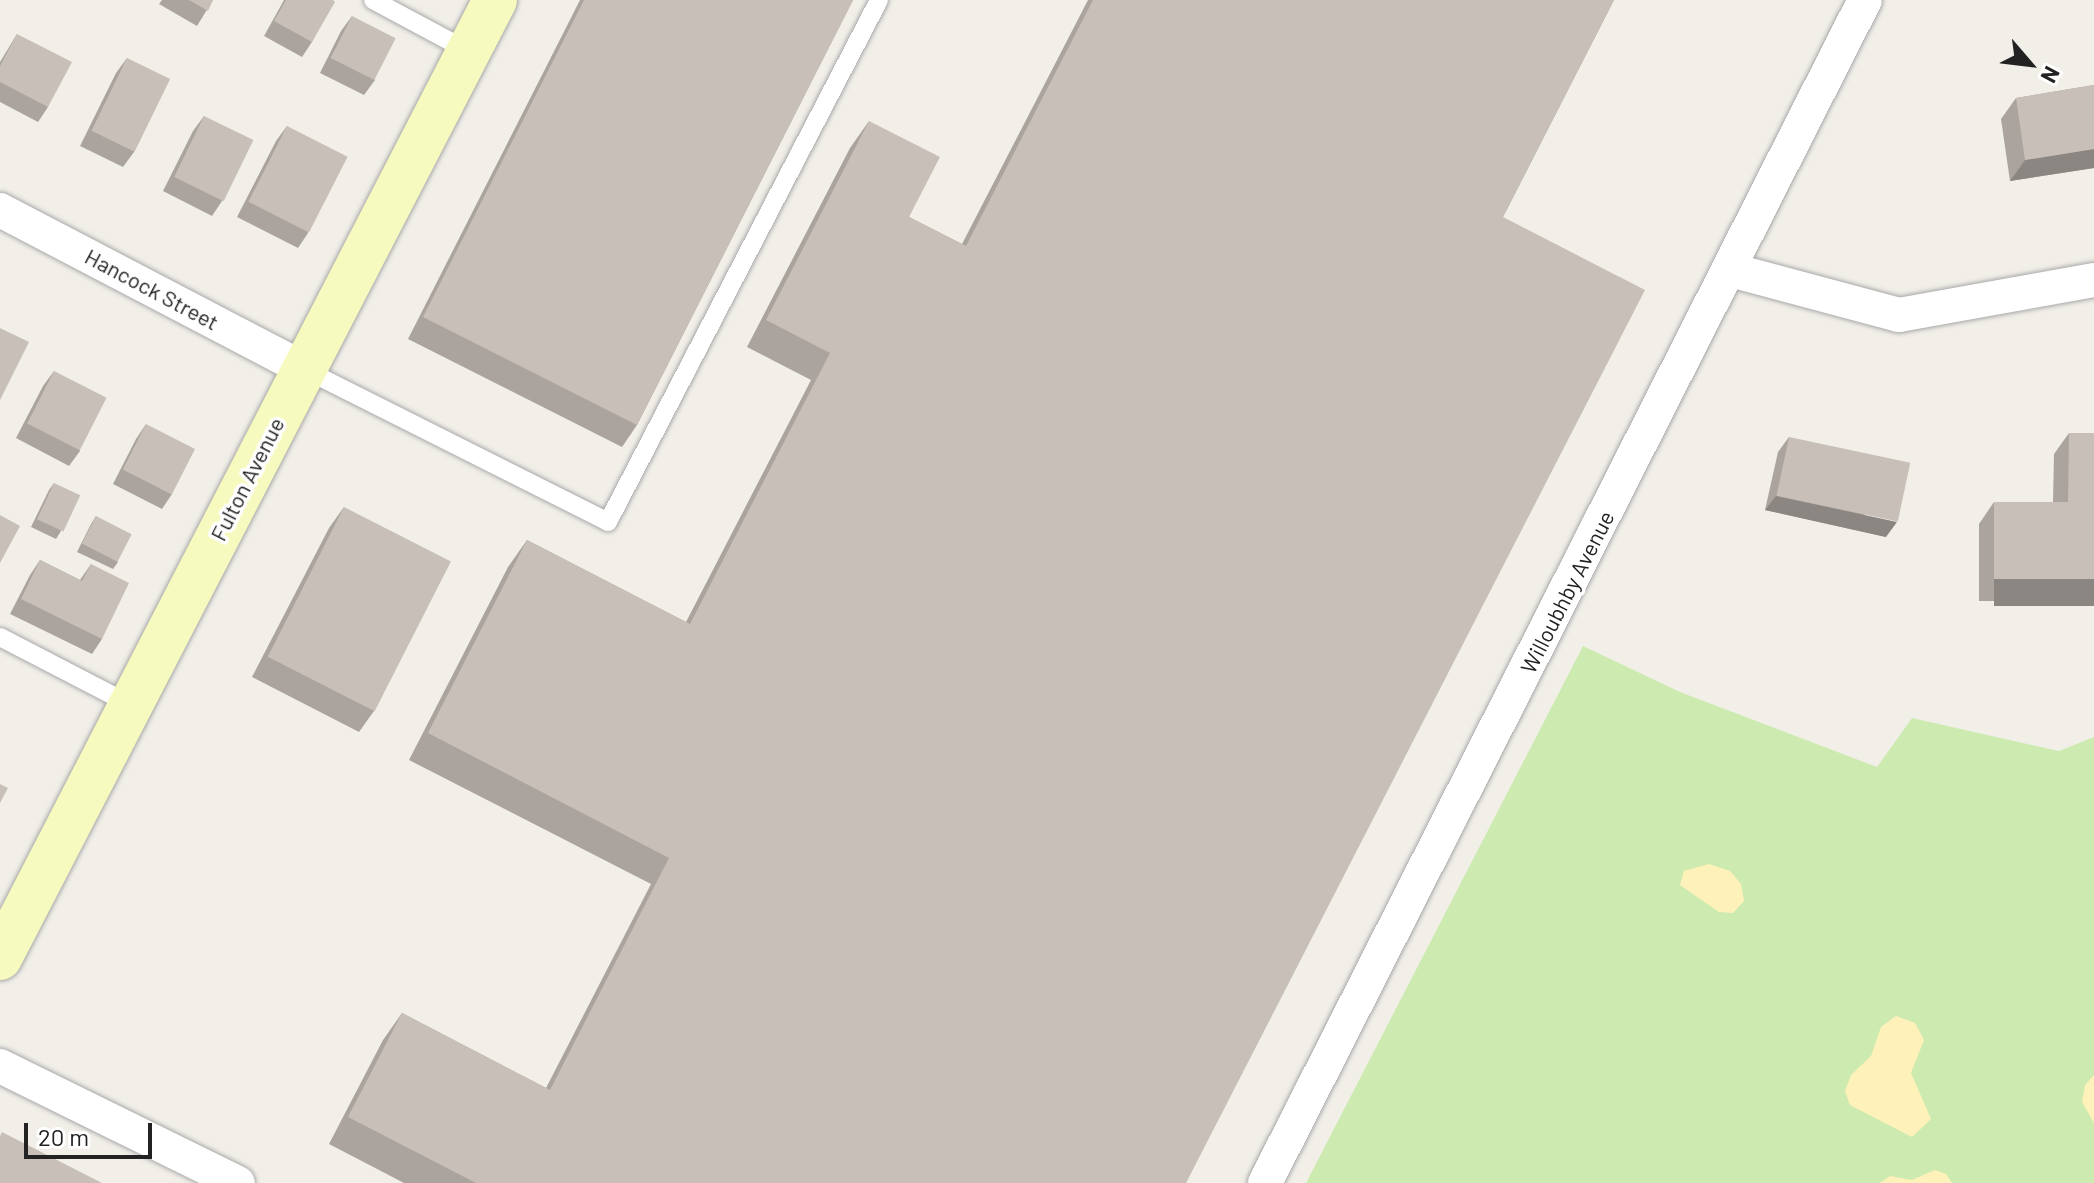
<!DOCTYPE html>
<style>
body{margin:0}
#map{position:relative;width:2094px;height:1183px;overflow:hidden;background:#f2efe9;font-family:Barlow,sans-serif}
div>[style]{position:absolute}
[style*='--x']{left:calc(var(--x)*1px);top:calc(var(--y)*1px);width:calc(var(--w)*1px);rotate:calc(var(--a)*1deg)}
.grass>*{inset:0;background:#cdebb0}
.sand>*{inset:0;background:#fff1ba}
.roads{filter:drop-shadow(0 0 2px #a9a9a9) drop-shadow(0 0 2px #a9a9a9)}
.lane>*{height:18px;margin:-9px;padding:0 9px;transform-origin:9px;border-radius:9px;background:#fff}
.street>*{height:34px;margin:-17px;padding:0 17px;transform-origin:17px;border-radius:17px;background:#fff}
.secondary>*{height:44px;margin:-22px;padding:0 22px;transform-origin:22px;border-radius:22px;background:#f7fabf}
.wall>*{inset:0;background:#aba49e}
.shaded-wall>*{inset:0;background:#8b8681;transform-origin:0 0}
.building>*{inset:0;background:#c7bfb8;transform-origin:0 0}
span{translate:-50% -50%;white-space:nowrap;text-align:center;line-height:1.15;-webkit-text-stroke:7px #fff;paint-order:stroke}
.street-label{font-size:22px;color:#222}
.north{position:absolute;left:1990px;top:24px;width:80px;height:80px;-webkit-text-stroke:6px #fff;paint-order:stroke;rotate:118deg;font-size:22px;font-weight:700;line-height:32px;text-align:center;color:#222}
.north::after{content:'';display:block;margin:auto;width:28px;height:36px;background:#222;clip-path:polygon(50% 0,100% 100%,50% 72%,0 100%)}
.scale{position:absolute;left:24px;top:1123px;width:128px;height:36px;box-sizing:border-box;border:4px solid #222;border-top:0;padding-left:10px;font-size:24px;line-height:28px;white-space:nowrap;color:#222;-webkit-text-stroke:6px #fff;paint-order:stroke}
</style>
<div id="map">
<div class="grass">
<i style="clip-path:polygon(1583px 646px,1680px 692px,1877px 767px,1912px 718px,2059px 751px,2094px 737px,2094px 1183px,1306px 1183px)"></i>
</div>
<div class="sand">
<i style="clip-path:polygon(1709px 864px,1730px 871px,1741px 884px,1744px 901px,1733px 913px,1719px 912px,1680px 885px,1684px 871px)"></i>
<i style="clip-path:polygon(1896px 1016px,1915px 1023px,1924px 1040px,1911px 1073px,1931px 1119px,1912px 1137px,1850px 1105px,1845px 1091px,1851px 1075px,1871px 1056px,1881px 1027px)"></i>
<i style="clip-path:polygon(2094px 1075px,2094px 1123px,2082px 1102px,2085px 1085px)"></i>
<i style="clip-path:polygon(1935px 1170px,1946px 1174px,1952px 1183px,1880px 1183px,1890px 1176px,1912px 1180px)"></i>
</div>
<div class="roads">
<div class="lane">
<i style="--x:373;--y:0;--w:108;--a:28.2"></i>
<i style="--x:304;--y:369;--w:340;--a:26.7"></i>
<i style="--x:608;--y:522;--w:588;--a:-62.56"></i>
<i style="--x:0;--y:637;--w:148;--a:27.4"></i>
</div>
<div class="street">
<i style="--x:0;--y:210;--w:343;--a:27.6"></i>
<i style="--x:1731;--y:270;--w:174;--a:15"></i>
<i style="--x:1899;--y:315;--w:198;--a:-10.2"></i>
<i style="--x:0;--y:1066;--w:265;--a:26.2"></i>
<i style="--x:1265;--y:1183;--w:1326;--a:-63.11"></i>
</div>
<div class="secondary">
<i style="--x:0;--y:958;--w:1078;--a:-62.67"></i>
</div>
</div>
<div class="wall">
<i style="clip-path:polygon(162px 0,213px 0,197px 26px,159px 4px)"></i>
<i style="clip-path:polygon(284px 0,333px 0,312px 42px,302px 57px,264px 36px)"></i>
<i style="clip-path:polygon(580px 0,853px 0,637px 425px,622px 447px,408px 339px)"></i>
<i style="clip-path:polygon(1088px 0,1614px 0,1503px 217px,1186px 1183px,404px 1183px,329px 1144px,383px 1040px,402px 1013px,546px 1088px,651px 884px,409px 760px,508px 567px,527px 540px,686px 622px,811px 380px,747px 347px,850px 148px,869px 121px,909px 217px,962px 244px)"></i>
<i style="clip-path:polygon(352px 16px,375px 80px,364px 95px,320px 73px,341px 31px)"></i>
<i style="clip-path:polygon(17px 34px,48px 107px,38px 122px,0 102px,0 62px)"></i>
<i style="clip-path:polygon(127px 58px,134px 152px,123px 167px,80px 146px,116px 73px)"></i>
<i style="clip-path:polygon(2094px 85px,2094px 168px,2010px 181px,2001px 119px,2016px 98px)"></i>
<i style="clip-path:polygon(204px 116px,222px 201px,212px 216px,163px 191px,193px 131px)"></i>
<i style="clip-path:polygon(287px 126px,308px 233px,298px 248px,237px 217px,276px 141px)"></i>
<i style="clip-path:polygon(54px 371px,80px 451px,69px 466px,16px 438px,43px 386px)"></i>
<i style="clip-path:polygon(146px 424px,172px 494px,162px 509px,113px 484px,136px 439px)"></i>
<i style="clip-path:polygon(2069px 433px,2094px 601px,1979px 601px,1979px 524px,1994px 502px,2053px 502px,2054px 454px)"></i>
<i style="clip-path:polygon(1789px 437px,1886px 537px,1765px 510px,1778px 452px)"></i>
<i style="clip-path:polygon(54px 483px,61px 531px,56px 539px,31px 527px,49px 490px)"></i>
<i style="clip-path:polygon(344px 507px,374px 711px,359px 732px,252px 677px,329px 528px)"></i>
<i style="clip-path:polygon(96px 516px,118px 562px,113px 569px,77px 552px,91px 524px)"></i>
<i style="clip-path:polygon(40px 560px,80px 580px,91px 564px,102px 639px,92px 654px,10px 614px,30px 575px)"></i>
</div>
<div class="shaded-wall">
<i style="clip-path:polygon(2094px 149px,2094px 168px,2010px 181px,2025px 160px)"></i>
<i style="clip-path:polygon(1776px 496px,1897px 522px,1886px 537px,1765px 510px)"></i>
<i style="left:1994px;top:579px;width:100px;height:27px"></i>
</div>
<div class="building">
<i style="clip-path:polygon(189px 0,213px 0,208px 11px)"></i>
<i style="clip-path:polygon(286px 0,333px 0,335px 2px,312px 42px,274px 21px)"></i>
<i style="clip-path:polygon(584px 0,853px 0,637px 425px,423px 317px)"></i>
<i style="clip-path:polygon(1093px 0,1614px 0,1503px 217px,1645px 290px,1186px 1183px,476px 1183px,348px 1117px,402px 1013px,550px 1090px,669px 858px,428px 733px,527px 540px,690px 624px,830px 353px,766px 320px,869px 121px,940px 157px,909px 217px,966px 246px)"></i>
<i style="left:352px;top:16px;width:49px;height:47px;rotate:27deg"></i>
<i style="clip-path:polygon(17px 34px,72px 62px,48px 107px,0 82px,0 66px)"></i>
<i style="left:127px;top:58px;width:48px;height:81px;rotate:26deg"></i>
<i style="clip-path:polygon(2094px 85px,2094px 149px,2025px 160px,2016px 98px)"></i>
<i style="left:204px;top:116px;width:55px;height:68px;rotate:26deg"></i>
<i style="left:287px;top:126px;width:68px;height:85px;rotate:27deg"></i>
<i style="clip-path:polygon(0 328px,29px 342px,0 400px)"></i>
<i style="left:54px;top:371px;width:59px;height:59px;rotate:27deg"></i>
<i style="left:146px;top:424px;width:55px;height:51px;rotate:27deg"></i>
<i style="clip-path:polygon(2069px 433px,2094px 433px,2094px 579px,1994px 579px,1994px 502px,2068px 502px)"></i>
<i style="left:1789px;top:437px;width:124px;height:60px;rotate:12deg"></i>
<i style="left:54px;top:483px;width:29px;height:40px;rotate:25deg"></i>
<i style="left:344px;top:507px;width:120px;height:168px;rotate:27deg"></i>
<i style="clip-path:polygon(0 515px,20px 526px,0 563px)"></i>
<i style="left:96px;top:516px;width:40px;height:31px;rotate:27deg"></i>
<i style="clip-path:polygon(40px 560px,82px 581px,91px 564px,129px 583px,102px 639px,21px 599px)"></i>
<i style="clip-path:polygon(0 784px,8px 788px,0 803px)"></i>
<i style="clip-path:polygon(2px 1132px,102px 1183px,0 1183px,0 1136px)"></i>
</div>
<div class="street-label">
<span style="left:152px;top:289px;rotate:28deg">Hancock Street</span>
<span style="left:247px;top:479px;rotate:-63deg">Fulton Avenue</span>
<span style="left:1567px;top:592px;rotate:-63deg">Willoubhby Avenue</span>
</div>
<div class="north">N</div>
<div class="scale">20 m</div>
</div>
